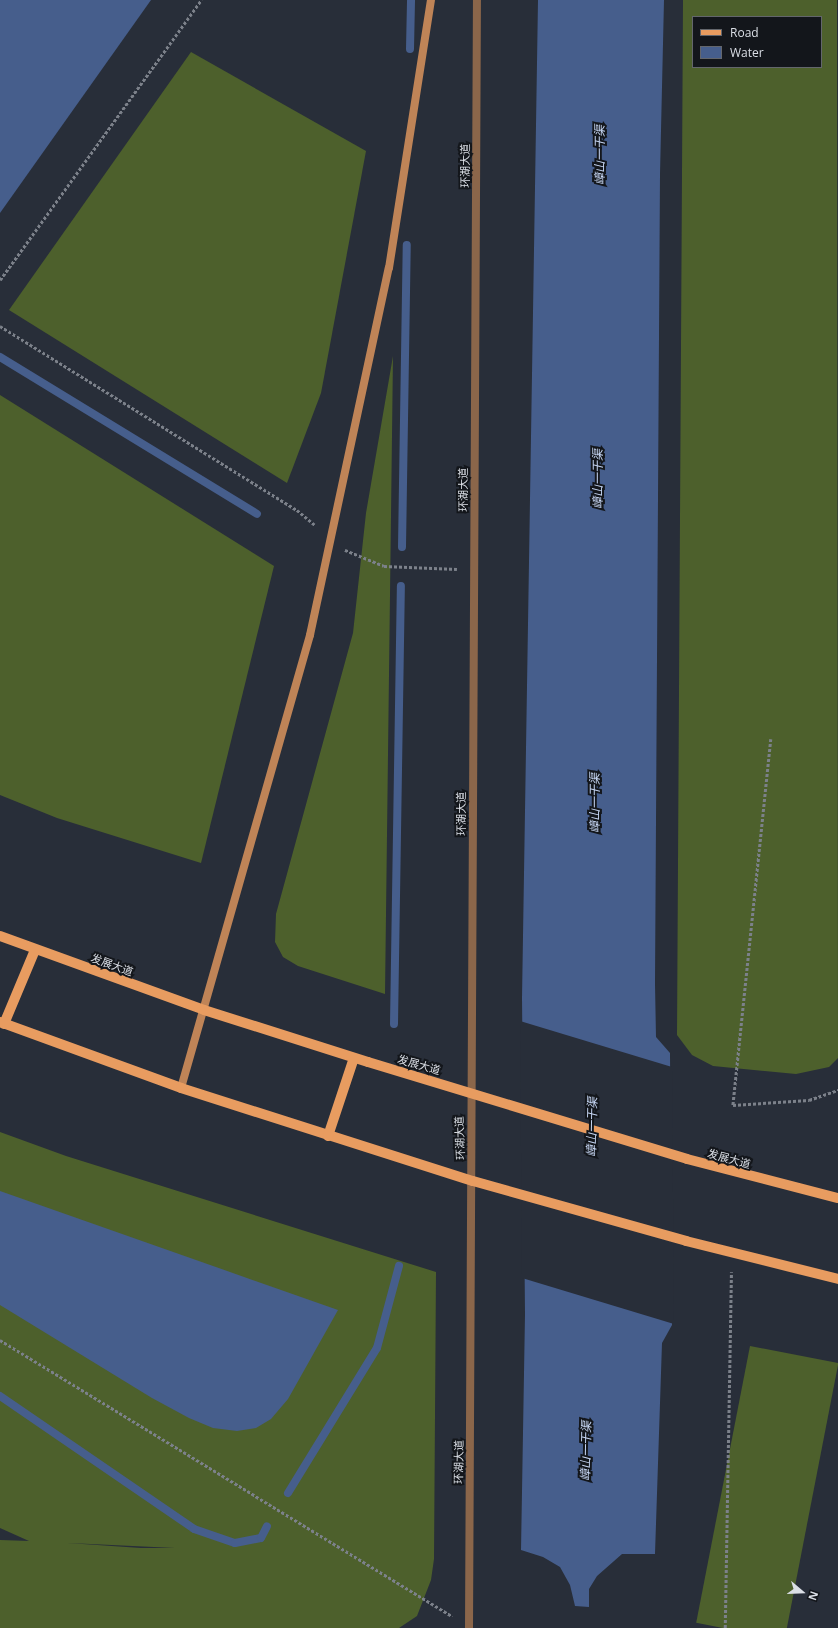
<!DOCTYPE html>
<meta charset="utf-8">
<style>
body{margin:0}
#map{position:relative;width:838px;height:1628px;overflow:hidden;background:#282e39;font-family:"Open Sans","Noto Sans SC",sans-serif}
div>[style]{position:absolute}
[style*='--x']{left:calc(var(--x)*1px);top:calc(var(--y)*1px);width:calc(var(--w)*1px);rotate:calc(var(--a)*1deg)}
.forest>*{inset:0;background:#4d602c;transform-origin:0 0}
.water>*{inset:0;background:#465e8c}
.pier>*{inset:0;background:#282e39}
.stream>*{height:8px;margin:-4px;padding:0 4px;transform-origin:4px;border-radius:4px;background:#465e8c}
.path>*{height:2.5px;margin-top:-1.25px;transform-origin:0;background:repeating-linear-gradient(90deg,#7c818a 0 3px,transparent 0 5px)}
.minor>*{height:8px;margin:-4px;padding:0 4px;transform-origin:4px;border-radius:4px;background:#8b664a}
.secondary>*{height:8px;margin:-4px;padding:0 4px;transform-origin:4px;border-radius:4px;background:#bf8457}
.primary>*{height:10px;margin:-5px;padding:0 5px;transform-origin:5px;border-radius:5px;background:#e89c60}
span{translate:-50% -50%;white-space:nowrap;text-align:center;line-height:1.15;-webkit-text-stroke:4px #13161b;paint-order:stroke}
.street-label{font-size:11px;color:#dbdfe6}
.water-label{font-size:12px;color:#c7d7f4;font-style:italic}
.legend{position:absolute;left:692px;top:16px;width:130px;height:52px;box-sizing:border-box;background:#13161b;border:1px solid #63666c;margin:0;padding:5px 7px;list-style:none;font-size:12px;color:#dbdfe6}
.legend li{display:flex;align-items:center;gap:8px;height:20px}
.legend b{width:20px;border:1px solid #63666c}
.north{position:absolute;left:782px;top:1572px;width:40px;height:40px;-webkit-text-stroke:3px #13161b;paint-order:stroke;rotate:109deg;font-size:11px;font-weight:700;line-height:16px;text-align:center;color:#dbdfe6}
.north::after{content:'';display:block;margin:auto;width:14px;height:18px;background:#dbdfe6;clip-path:polygon(50% 0,100% 100%,50% 72%,0 100%)}
</style>
<div id="map">
<div class="forest">
<i style="clip-path:polygon(evenodd,683px 0,837px 0,838px 1058px,829px 1067px,796px 1074px,713px 1066px,692px 1055px,677px 1035px,683px 0,693px 17px,821px 17px,821px 67px,693px 67px,693px 17px)"></i>
<i style="clip-path:polygon(191px 52px,366px 151px,321px 393px,287px 483px,9px 310px)"></i>
<i style="clip-path:polygon(393px 356px,385px 994px,298px 966px,283px 957px,275px 942px,276px 914px,353px 633px,366px 513px)"></i>
<i style="clip-path:polygon(0 395px,274px 566px,201px 863px,57px 818px,0 795px)"></i>
<i style="clip-path:polygon(evenodd,0 1132px,66px 1156px,436px 1272px,434px 1559px,431px 1580px,417px 1616px,399px 1628px,0 1628px,0 1540px,29px 1541px,0 1528px,0 1132px,68px 1543px,69px 1543px,175px 1548px,141px 1548px,68px 1543px)"></i>
<i style="left:750px;top:1346px;width:90px;height:282px;rotate:11deg"></i>
</div>
<div class="water">
<i style="clip-path:polygon(0 0,151px 0,0 213px)"></i>
<i style="clip-path:polygon(538px 0,664px 0,660px 174px,655px 984px,656px 1037px,670px 1053px,672px 1325px,662px 1343px,655px 1554px,622px 1554px,597px 1576px,589px 1589px,589px 1607px,575px 1606px,570px 1585px,560px 1567px,543px 1557px,521px 1550px,525px 1314px,522px 998px)"></i>
<i style="clip-path:polygon(0 1191px,338px 1310px,288px 1399px,271px 1419px,256px 1428px,237px 1431px,213px 1428px,189px 1418px,152px 1398px,0 1305px)"></i>
</div>
<div class="pier">
<i style="clip-path:polygon(520px 1021px,672px 1067px,674px 1324px,522px 1278px)"></i>
</div>
<div class="stream">
<i style="--x:410;--y:49;--w:49;--a:-88.8"></i>
<i style="--x:0;--y:357;--w:301;--a:31.4"></i>
<i style="--x:402;--y:547;--w:302;--a:-89.1"></i>
<i style="--x:394;--y:1024;--w:438;--a:-89.1"></i>
<i style="--x:0;--y:1396;--w:235;--a:34.4"></i>
<i style="--x:194;--y:1529;--w:43;--a:18.9"></i>
<i style="--x:235;--y:1543;--w:26;--a:-11"></i>
<i style="--x:261;--y:1538;--w:13;--a:-63"></i>
<i style="--x:288;--y:1493;--w:170;--a:-58.5"></i>
<i style="--x:377;--y:1348;--w:85;--a:-75"></i>
</div>
<div class="path">
<i style="--x:0;--y:280;--w:345;--a:-54.3"></i>
<i style="--x:0;--y:326;--w:349;--a:31.8"></i>
<i style="--x:297;--y:510;--w:23;--a:40"></i>
<i style="--x:345;--y:550;--w:42;--a:22.3"></i>
<i style="--x:384;--y:566;--w:73;--a:2.4"></i>
<i style="--x:771;--y:739;--w:368;--a:95.9"></i>
<i style="--x:733;--y:1105;--w:76;--a:-3.8"></i>
<i style="--x:809;--y:1100;--w:31;--a:-19"></i>
<i style="--x:0;--y:1340;--w:530;--a:31.41"></i>
<i style="--x:725;--y:1628;--w:356;--a:-89"></i>
</div>
<div class="minor">
<i style="--x:469;--y:1628;--w:1628;--a:-89.72"></i>
</div>
<div class="secondary">
<i style="--x:181;--y:1088;--w:471;--a:-74.1"></i>
<i style="--x:310;--y:635;--w:375;--a:-77.9"></i>
<i style="--x:389;--y:268;--w:271;--a:-81.1"></i>
</div>
<div class="primary">
<i style="--x:0;--y:936;--w:217;--a:19.9"></i>
<i style="--x:204;--y:1010;--w:172;--a:17.6"></i>
<i style="--x:368;--y:1062;--w:333;--a:16.9"></i>
<i style="--x:687;--y:1159;--w:156;--a:14.5"></i>
<i style="--x:0;--y:1022;--w:193;--a:20"></i>
<i style="--x:181;--y:1088;--w:306;--a:17.7"></i>
<i style="--x:473;--y:1181;--w:221;--a:15.7"></i>
<i style="--x:686;--y:1241;--w:157;--a:14"></i>
<i style="--x:4;--y:1024;--w:80;--a:-67.3"></i>
<i style="--x:328;--y:1136;--w:82;--a:-71.6"></i>
</div>
<div class="street-label">
<span style="left:465px;top:166px;rotate:-90deg">环湖大道</span>
<span style="left:463px;top:490px;rotate:-90deg">环湖大道</span>
<span style="left:461px;top:814px;rotate:-90deg">环湖大道</span>
<span style="left:112px;top:965px;rotate:20deg">发展大道</span>
<span style="left:419px;top:1065px;rotate:16deg">发展大道</span>
<span style="left:460px;top:1138px;rotate:-92deg">环湖大道</span>
<span style="left:729px;top:1159px;rotate:15deg">发展大道</span>
<span style="left:459px;top:1462px;rotate:-89deg">环湖大道</span>
</div>
<div class="water-label">
<span style="left:600px;top:155px;rotate:-90deg">嶂山一干渠</span>
<span style="left:598px;top:479px;rotate:-90deg">嶂山一干渠</span>
<span style="left:595px;top:803px;rotate:-90deg">嶂山一干渠</span>
<span style="left:592px;top:1127px;rotate:-89deg">嶂山一干渠</span>
<span style="left:586px;top:1451px;rotate:-89deg">嶂山一干渠</span>
</div>
<ul class="legend">
<li><b style="height:5px;background:#e89c60"></b>Road</li>
<li><b style="height:11px;background:#465e8c"></b>Water</li>
</ul>
<div class="north">N</div>
</div>
